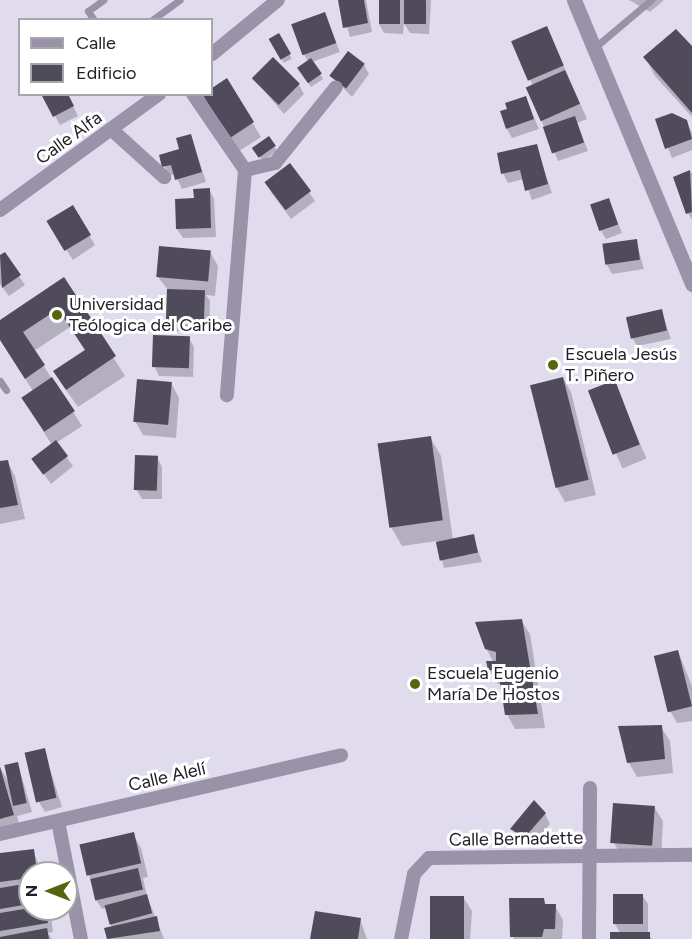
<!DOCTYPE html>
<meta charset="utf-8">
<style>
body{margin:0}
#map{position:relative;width:692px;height:939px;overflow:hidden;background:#e1dbee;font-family:Figtree,sans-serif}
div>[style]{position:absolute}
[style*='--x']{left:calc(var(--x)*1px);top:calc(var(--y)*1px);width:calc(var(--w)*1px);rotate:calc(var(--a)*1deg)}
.shadow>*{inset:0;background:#0003;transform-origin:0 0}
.building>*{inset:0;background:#504b5a;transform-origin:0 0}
.service>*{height:7px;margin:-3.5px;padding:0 3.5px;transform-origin:3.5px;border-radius:3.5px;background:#9992a8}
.minor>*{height:14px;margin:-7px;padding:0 7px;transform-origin:7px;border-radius:7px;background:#9992a8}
.tertiary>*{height:15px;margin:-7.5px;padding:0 7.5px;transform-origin:7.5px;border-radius:7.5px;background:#9992a8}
.dots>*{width:16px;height:16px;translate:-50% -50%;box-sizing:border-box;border:3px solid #fff;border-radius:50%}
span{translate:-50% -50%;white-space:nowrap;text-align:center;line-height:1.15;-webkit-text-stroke:6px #fff;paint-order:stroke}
.street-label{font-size:18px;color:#232128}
.poi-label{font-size:18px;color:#232128}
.left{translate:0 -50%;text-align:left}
.legend{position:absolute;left:18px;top:18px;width:195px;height:78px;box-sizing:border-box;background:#fff;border:2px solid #a7a6a9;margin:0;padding:8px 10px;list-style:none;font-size:18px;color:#232128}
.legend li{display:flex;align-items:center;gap:12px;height:30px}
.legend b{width:30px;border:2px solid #a7a6a9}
.north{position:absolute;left:18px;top:861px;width:60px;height:60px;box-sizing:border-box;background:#fff;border:2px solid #a7a6a9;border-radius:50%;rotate:270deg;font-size:16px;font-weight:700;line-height:24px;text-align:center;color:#232128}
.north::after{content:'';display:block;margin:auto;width:21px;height:27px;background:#54650d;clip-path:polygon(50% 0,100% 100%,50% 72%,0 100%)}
</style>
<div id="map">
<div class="shadow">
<i style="clip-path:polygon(339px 0,366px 0,372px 32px,350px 37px)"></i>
<i style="clip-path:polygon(380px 0,431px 0,429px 34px,410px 33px,404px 23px,403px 34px,384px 33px,379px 24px)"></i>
<i style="clip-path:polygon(629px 0,664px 0,650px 12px)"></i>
<i style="clip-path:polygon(324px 14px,340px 52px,312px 62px,323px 79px,311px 87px,299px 68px,308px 62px,304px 54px)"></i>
<i style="clip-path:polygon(547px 28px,587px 119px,577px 123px,588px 151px,558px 161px,528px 88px,533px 86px,513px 43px)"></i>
<i style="left:279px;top:35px;width:27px;height:9px;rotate:62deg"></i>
<i style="clip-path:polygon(692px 49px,692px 117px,655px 76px,645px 57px)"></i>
<i style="clip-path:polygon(364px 65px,369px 74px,352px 97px,332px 76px)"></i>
<i style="clip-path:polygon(253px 78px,299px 85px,304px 94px,284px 114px)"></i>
<i style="clip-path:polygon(226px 80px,261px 137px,239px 151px,212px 108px,212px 89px)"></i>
<i style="clip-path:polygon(43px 94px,67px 94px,78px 116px,60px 125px)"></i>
<i style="clip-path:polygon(526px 98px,539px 129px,512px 138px,507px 129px,509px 110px)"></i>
<i style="clip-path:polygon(657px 120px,686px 121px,692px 133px,692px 150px,672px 158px)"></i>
<i style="clip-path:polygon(191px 135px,206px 182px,182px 189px,175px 174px,169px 176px,161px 156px,181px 150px)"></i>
<i style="clip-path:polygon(536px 146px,552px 193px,532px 200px,524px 179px,508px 183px,503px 173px)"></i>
<i style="clip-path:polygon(275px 147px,277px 151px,263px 161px,257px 153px)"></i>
<i style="clip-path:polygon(290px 165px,315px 201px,291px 219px,271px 192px)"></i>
<i style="clip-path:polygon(690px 172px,692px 173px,692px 220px,688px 213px)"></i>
<i style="clip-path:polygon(209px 189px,214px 199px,216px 237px,183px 238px,177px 229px)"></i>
<i style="clip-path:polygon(609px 200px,622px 233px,606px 239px,600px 229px)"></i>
<i style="clip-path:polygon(72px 207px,95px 245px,73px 260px,54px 231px)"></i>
<i style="clip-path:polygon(636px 241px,644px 269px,612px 274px,607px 265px)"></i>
<i style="clip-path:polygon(210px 252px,218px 266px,215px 296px,206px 295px,210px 301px,209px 333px,173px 331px,168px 322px,169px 291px,158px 277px)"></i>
<i style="clip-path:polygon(4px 254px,25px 285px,9px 296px,0 284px,0 257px)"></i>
<i style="clip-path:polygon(64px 279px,125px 376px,78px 407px,66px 390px,86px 351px,70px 327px,34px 351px,82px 426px,56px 443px,73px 466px,51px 484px,34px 460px,52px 445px,31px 412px,33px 391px,0 339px,0 322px)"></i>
<i style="clip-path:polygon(661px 310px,671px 339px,637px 346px,632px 337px)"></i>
<i style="clip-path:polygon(189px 338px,194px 347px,193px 377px,159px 376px,154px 366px)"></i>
<i style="clip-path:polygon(563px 378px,571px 392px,596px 495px,565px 502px,557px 488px)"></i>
<i style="left:614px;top:382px;width:83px;height:26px;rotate:67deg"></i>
<i style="clip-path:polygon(171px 383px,179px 398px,176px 438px,143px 435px,135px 421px)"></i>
<i style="clip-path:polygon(430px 437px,441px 456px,453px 540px,473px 536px,482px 562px,444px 568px,437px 541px,402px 546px,391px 527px)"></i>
<i style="clip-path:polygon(157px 457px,162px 467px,162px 499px,142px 499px,136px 489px)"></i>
<i style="clip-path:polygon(7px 461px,15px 476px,25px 519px,0 524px,0 463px)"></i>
<i style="clip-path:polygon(521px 620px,530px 634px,545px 728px,515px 729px,507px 714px,502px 684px,498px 684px,489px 670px,494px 663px,486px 648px)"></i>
<i style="clip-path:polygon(678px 651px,692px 686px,692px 721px,677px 723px,669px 709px)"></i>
<i style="clip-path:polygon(661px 727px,670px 741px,673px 773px,637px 777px,629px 763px)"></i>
<i style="clip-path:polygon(44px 750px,62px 807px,45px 812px,39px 802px)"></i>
<i style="clip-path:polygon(18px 764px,32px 812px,17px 816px,21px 830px,0 835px,0 767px,8px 781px)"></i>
<i style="clip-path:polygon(654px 807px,663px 821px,661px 858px,622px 857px,614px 843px)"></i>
<i style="clip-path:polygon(545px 814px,550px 824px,531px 846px,517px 838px,512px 829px)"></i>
<i style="clip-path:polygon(133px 834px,141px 848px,148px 877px,143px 878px,147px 896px,164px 939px,108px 939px,106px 929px,112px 928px,106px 908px,102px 909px,96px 900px,89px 875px,82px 846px)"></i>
<i style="clip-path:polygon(33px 850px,42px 873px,30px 873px,30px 909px,50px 909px,53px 932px,48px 933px,52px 939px,0 939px,0 855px)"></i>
<i style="clip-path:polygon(642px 895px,648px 904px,648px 934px,652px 939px,611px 939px,620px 933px,615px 924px)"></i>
<i style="clip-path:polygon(463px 897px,472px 911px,470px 939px,430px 939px)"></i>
<i style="clip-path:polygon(543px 899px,546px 906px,555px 906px,563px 920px,562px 939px,513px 939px)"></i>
<i style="clip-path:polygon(360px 919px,367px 939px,312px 939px)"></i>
</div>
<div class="building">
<i style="clip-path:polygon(338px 0,364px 0,368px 23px,343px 28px)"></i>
<i style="left:379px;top:0;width:21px;height:24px"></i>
<i style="left:404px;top:0;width:22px;height:24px"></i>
<i style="left:325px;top:12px;width:33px;height:36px;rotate:70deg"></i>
<i style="left:547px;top:26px;width:43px;height:39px;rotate:67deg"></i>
<i style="clip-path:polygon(676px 29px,692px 46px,692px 113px,643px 57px)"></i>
<i style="left:279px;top:33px;width:24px;height:12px;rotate:60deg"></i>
<i style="left:348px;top:51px;width:21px;height:31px;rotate:37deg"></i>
<i style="left:273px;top:57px;width:38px;height:30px;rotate:45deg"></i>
<i style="left:311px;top:58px;width:19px;height:17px;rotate:55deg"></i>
<i style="left:565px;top:70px;width:37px;height:43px;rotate:66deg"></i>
<i style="clip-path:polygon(227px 78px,254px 122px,230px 138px,202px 94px,212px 94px,212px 88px)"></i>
<i style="clip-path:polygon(41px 94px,68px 94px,74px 106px,53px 117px)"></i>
<i style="clip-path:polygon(526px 96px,534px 119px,506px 129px,500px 111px,507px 109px,505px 103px)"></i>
<i style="clip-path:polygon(672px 113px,687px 120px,692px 139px,665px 149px,655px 119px)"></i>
<i style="left:575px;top:116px;width:28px;height:34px;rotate:71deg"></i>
<i style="clip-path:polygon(191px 134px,202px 172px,175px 180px,171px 165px,162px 167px,159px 155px,179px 149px,176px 138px)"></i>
<i style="left:269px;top:136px;width:12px;height:21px;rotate:55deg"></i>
<i style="clip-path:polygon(537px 144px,548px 184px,525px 191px,520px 170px,501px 174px,497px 153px)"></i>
<i style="left:290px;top:163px;width:35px;height:32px;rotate:53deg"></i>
<i style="clip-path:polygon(690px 170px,692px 212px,686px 214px,673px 177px)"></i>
<i style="clip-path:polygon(210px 188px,211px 228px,176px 229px,175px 199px,194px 198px,193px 189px)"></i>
<i style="left:609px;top:198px;width:28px;height:20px;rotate:71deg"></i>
<i style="left:73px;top:205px;width:35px;height:31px;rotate:59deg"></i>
<i style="left:637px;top:239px;width:21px;height:35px;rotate:82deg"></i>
<i style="left:159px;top:246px;width:52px;height:31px;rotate:5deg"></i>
<i style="clip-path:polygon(5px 252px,21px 275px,2px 288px,0 255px)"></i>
<i style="clip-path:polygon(64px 277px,116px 356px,66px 390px,53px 371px,85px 350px,58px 309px,23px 332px,45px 365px,25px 379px,0 340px,0 320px)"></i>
<i style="left:167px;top:289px;width:38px;height:33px;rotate:2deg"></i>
<i style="left:662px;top:309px;width:22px;height:37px;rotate:77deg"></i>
<i style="left:153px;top:335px;width:37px;height:32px;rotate:2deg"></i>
<i style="left:52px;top:377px;width:41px;height:37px;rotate:56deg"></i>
<i style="left:563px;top:377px;width:106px;height:34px;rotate:76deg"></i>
<i style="left:137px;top:379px;width:35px;height:43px;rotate:5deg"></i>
<i style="left:615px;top:380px;width:69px;height:29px;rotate:69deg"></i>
<i style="left:431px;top:436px;width:85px;height:54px;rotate:82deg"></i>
<i style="left:56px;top:440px;width:20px;height:31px;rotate:53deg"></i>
<i style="left:135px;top:455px;width:23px;height:35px;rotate:2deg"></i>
<i style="clip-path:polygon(8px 460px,18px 505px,0 508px,0 461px)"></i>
<i style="left:474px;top:534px;width:19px;height:39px;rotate:78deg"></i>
<i style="clip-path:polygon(522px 619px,538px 714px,505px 715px,498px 670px,488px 670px,486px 661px,496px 661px,496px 652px,485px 649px,475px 622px)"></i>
<i style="left:678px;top:650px;width:58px;height:25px;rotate:76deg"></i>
<i style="clip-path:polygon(662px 725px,665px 759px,627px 763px,618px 726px)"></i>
<i style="left:45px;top:748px;width:51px;height:21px;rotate:77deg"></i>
<i style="left:18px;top:762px;width:42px;height:14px;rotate:78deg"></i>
<i style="clip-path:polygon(0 767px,14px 815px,0 819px)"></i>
<i style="clip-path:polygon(534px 800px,546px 813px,525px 837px,510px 829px)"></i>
<i style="left:613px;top:803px;width:42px;height:40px;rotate:4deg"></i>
<i style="left:134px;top:832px;width:32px;height:56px;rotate:77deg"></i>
<i style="clip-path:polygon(34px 849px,37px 873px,30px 873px,30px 878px,0 882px,0 853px)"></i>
<i style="left:138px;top:868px;width:22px;height:49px;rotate:77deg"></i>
<i style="clip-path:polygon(30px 883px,30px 904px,0 909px,0 888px)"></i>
<i style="left:147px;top:894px;width:20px;height:44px;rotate:75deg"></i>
<i style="left:613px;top:894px;width:30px;height:30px"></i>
<i style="left:430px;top:896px;width:34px;height:43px"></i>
<i style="clip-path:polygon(509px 898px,544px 898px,545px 904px,556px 904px,555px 929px,544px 929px,542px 937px,510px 937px)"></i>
<i style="clip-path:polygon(30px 908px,46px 909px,48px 923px,0 931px,0 913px)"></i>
<i style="clip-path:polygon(315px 911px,361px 918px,358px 939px,310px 939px)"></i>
<i style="clip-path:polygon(157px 916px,160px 931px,107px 939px,104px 928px)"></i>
<i style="clip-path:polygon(47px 928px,49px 939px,0 939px,0 937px)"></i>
<i style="left:610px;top:932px;width:40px;height:7px"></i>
</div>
<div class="service">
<i style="--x:94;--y:20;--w:11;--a:-124"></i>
<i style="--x:88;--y:11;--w:19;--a:-36"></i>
<i style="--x:152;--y:20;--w:34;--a:-36"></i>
<i style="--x:594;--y:48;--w:75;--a:-40.1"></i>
<i style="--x:0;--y:381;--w:11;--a:56"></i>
</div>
<div class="minor">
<i style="--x:212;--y:54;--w:85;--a:-39.3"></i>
<i style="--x:193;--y:94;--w:92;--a:55.6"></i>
<i style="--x:245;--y:170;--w:226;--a:94.6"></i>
<i style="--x:111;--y:129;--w:72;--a:42.2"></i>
<i style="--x:245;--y:170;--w:31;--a:-13"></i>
<i style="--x:275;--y:163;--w:97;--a:-51.2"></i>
<i style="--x:0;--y:210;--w:197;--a:-36.1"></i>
<i style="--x:58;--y:821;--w:120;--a:79"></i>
<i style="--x:0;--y:834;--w:350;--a:-13"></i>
<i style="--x:401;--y:939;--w:66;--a:-78.7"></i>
<i style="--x:414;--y:874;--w:22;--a:-47"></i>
<i style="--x:429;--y:858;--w:263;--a:-0.7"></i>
<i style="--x:589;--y:939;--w:151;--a:-89.6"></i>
</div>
<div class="tertiary">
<i style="--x:574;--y:0;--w:308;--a:67.4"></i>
</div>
<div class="dots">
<i style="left:57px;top:315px;background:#54650d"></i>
<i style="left:553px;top:365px;background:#54650d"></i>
<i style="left:415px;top:684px;background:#54650d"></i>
</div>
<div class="street-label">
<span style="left:69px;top:138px;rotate:-36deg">Calle Alfa</span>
<span style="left:167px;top:777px;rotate:-13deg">Calle Alelí</span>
<span style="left:516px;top:839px;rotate:-1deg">Calle Bernadette</span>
</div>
<div class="poi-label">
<span class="left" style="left:69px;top:315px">Universidad<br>Teólogica del Caribe</span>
<span class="left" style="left:565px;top:365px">Escuela Jesús<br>T. Piñero</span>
<span class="left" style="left:427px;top:684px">Escuela Eugenio<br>María De Hostos</span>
</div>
<ul class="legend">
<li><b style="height:8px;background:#9992a8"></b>Calle</li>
<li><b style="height:16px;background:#504b5a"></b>Edificio</li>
</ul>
<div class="north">N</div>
</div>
